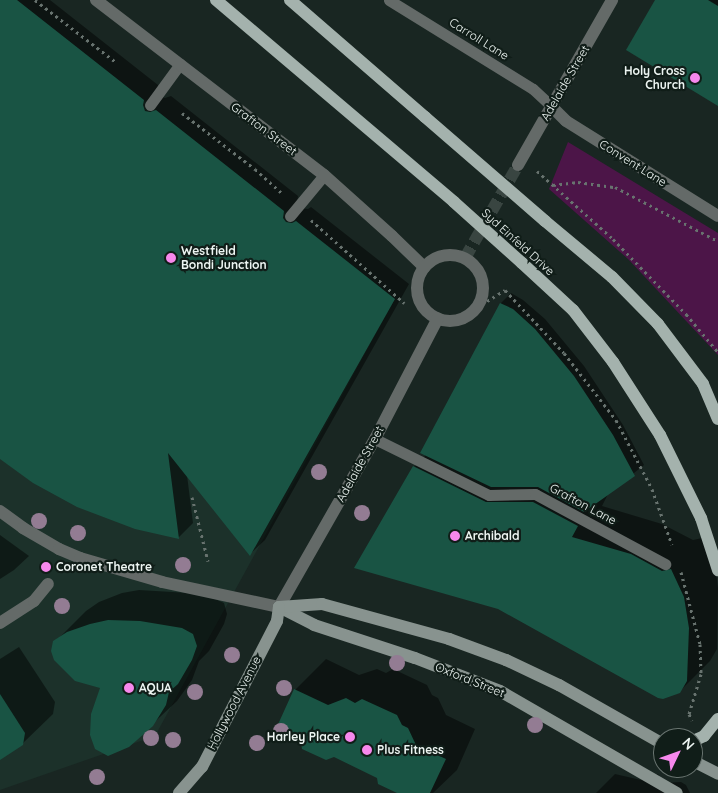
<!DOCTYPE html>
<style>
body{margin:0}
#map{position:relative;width:718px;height:793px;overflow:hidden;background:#192622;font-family:Quicksand,sans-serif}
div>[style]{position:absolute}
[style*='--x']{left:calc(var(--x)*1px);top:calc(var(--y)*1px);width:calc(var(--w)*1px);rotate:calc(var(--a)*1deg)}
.built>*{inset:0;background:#1c312a}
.green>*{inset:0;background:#4c1548}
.shadow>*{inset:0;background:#0007}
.building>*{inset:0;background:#195444}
.street-tunnel>*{height:12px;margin-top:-6px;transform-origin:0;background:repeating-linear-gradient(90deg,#394541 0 12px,transparent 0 18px)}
.path>*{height:3px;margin-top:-1.5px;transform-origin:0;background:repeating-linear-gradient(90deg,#68736f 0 2.5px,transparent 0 6.5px)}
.lane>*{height:11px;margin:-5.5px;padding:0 5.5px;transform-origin:5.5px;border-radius:5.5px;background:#646a68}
.street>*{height:12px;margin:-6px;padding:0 6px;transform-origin:6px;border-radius:6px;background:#646a68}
.street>.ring{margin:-6px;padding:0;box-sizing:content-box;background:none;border:12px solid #646a68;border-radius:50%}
.secondary>*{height:12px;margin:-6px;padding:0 6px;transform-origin:6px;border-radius:6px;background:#88938f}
.primary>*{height:12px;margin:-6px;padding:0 6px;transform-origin:6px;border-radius:6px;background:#a4b2ad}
.primary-bridge>*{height:12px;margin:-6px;padding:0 6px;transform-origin:6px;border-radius:6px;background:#a4b2ad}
.trees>*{width:16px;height:16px;margin:-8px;border-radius:50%;background:#937c93}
.dots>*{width:14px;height:14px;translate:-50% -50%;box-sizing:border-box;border:2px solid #101d18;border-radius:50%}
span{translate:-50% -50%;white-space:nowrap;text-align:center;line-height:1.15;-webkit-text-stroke:4.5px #101d18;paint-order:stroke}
.street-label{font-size:12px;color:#edf5f2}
.poi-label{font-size:12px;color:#edf5f2;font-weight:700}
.right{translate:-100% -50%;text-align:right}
.left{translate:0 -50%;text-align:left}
.north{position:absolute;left:653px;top:728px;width:50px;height:50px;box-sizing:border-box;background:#101d18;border:1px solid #68736f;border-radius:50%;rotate:48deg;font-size:14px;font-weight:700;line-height:20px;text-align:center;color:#edf5f2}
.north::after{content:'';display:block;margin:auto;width:18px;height:22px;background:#f688ec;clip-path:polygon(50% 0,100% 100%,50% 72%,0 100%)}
</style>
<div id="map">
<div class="built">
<i style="clip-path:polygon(0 0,17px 0,395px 299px,155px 736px,0 790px)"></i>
</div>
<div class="green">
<i style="clip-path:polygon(568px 142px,718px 233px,718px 355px,628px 259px,549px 189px)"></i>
</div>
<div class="shadow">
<i style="clip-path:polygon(0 0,50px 0,158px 85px,160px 96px,165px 98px,171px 96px,298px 196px,297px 203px,300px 208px,308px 209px,311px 207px,409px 284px,265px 540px,250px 554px,187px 475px,193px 523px,179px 537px,0 458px)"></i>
<i style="clip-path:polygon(656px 0,718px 0,718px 105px)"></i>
<i style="clip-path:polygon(511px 293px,523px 300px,545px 319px,584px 366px,623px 425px,644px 465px,608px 494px,602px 506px,662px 524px,693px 540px,702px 538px,716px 572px,718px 588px,717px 649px,710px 661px,679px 692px,412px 469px,426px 455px,422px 452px,501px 303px)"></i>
<i style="clip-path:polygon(0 535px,29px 556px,14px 570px,0 579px)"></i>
<i style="clip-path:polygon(139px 590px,189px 593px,213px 598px,224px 603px,227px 614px,224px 624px,209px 651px,199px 661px,192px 680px,177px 701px,129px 746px,102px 687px,55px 642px,86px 611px,99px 602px,122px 593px)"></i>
<i style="clip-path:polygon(19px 647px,55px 702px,53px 714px,22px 744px,0 759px,0 659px)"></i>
<i style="clip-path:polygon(326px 659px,359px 675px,377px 669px,386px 673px,393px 669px,427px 685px,432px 695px,438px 698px,446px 715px,475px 729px,457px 770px,433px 793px,412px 793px,379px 777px,295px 690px)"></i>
<i style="clip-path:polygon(615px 774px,641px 780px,646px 777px,649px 780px,658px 774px,663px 783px,681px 782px,686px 785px,690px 793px,596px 793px)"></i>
</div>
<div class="building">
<i style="clip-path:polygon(0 0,17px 0,144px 100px,143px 105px,145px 111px,150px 112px,156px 110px,284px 211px,283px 218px,286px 222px,292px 223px,296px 221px,395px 299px,250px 556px,168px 453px,179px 539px,135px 529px,77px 507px,33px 483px,0 459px)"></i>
<i style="clip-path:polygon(655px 0,708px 0,718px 6px,718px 106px,626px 50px)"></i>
<i style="clip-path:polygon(500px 303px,513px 309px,535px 329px,574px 376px,613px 435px,635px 476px,584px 512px,538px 487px,491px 487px,420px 453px)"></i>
<i style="clip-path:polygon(413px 466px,486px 502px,533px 502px,578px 526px,572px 537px,631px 554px,662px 571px,671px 569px,684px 597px,689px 628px,687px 681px,680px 693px,663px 699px,658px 698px,498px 609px,354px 568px)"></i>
<i style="clip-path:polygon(108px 620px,140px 621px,182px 628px,193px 634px,197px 646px,192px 660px,178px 684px,169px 692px,166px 705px,153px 726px,129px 747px,108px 756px,95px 749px,90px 735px,91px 714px,100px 688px,75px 681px,54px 660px,51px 651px,53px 641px,67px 632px,90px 624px)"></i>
<i style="clip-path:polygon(294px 689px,328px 705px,346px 698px,355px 703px,362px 699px,397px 715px,402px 725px,408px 728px,416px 745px,446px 759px,430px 793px,397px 793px,378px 784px,377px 778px,334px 757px,326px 760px,302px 749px,301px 743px,275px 731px)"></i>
<i style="clip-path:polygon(0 694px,25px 733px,23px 745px,0 760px)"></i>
</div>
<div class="street-tunnel">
<i style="--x:465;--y:258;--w:107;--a:-60.3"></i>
</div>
<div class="path">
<i style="--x:35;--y:0;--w:103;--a:37.5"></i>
<i style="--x:182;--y:113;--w:92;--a:37.5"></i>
<i style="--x:255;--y:169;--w:38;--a:42"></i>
<i style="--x:537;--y:171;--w:102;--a:41.8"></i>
<i style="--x:613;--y:239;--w:105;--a:45.8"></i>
<i style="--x:686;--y:314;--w:50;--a:49.9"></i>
<i style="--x:553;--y:185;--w:25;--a:-7"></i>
<i style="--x:578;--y:182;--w:37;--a:8"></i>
<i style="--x:615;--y:187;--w:116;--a:27.7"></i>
<i style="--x:311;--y:220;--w:125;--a:41.7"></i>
<i style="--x:476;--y:308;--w:34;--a:-32"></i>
<i style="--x:505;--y:290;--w:86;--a:46.9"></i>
<i style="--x:564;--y:353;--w:85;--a:52.2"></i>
<i style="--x:616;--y:420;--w:78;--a:62.4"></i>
<i style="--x:652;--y:489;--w:59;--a:70.3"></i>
<i style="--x:192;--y:497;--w:66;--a:76"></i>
<i style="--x:681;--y:572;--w:74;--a:75.2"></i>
<i style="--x:700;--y:644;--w:30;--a:88"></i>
<i style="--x:701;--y:674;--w:42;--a:106.7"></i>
<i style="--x:689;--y:714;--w:7;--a:63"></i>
</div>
<div class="lane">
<i style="--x:389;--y:0;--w:169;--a:31.7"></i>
<i style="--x:533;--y:89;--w:25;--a:43"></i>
<i style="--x:150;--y:105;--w:51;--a:-53.8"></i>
<i style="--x:290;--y:216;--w:53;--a:-50.3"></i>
<i style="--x:375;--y:439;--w:127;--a:26.2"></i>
<i style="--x:489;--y:495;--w:46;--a:-1.2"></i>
<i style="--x:535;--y:494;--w:148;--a:28.3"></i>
</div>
<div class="street">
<i style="--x:96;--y:0;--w:287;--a:37.5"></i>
<i style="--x:324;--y:175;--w:91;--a:41.9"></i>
<i style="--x:392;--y:236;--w:45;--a:44.1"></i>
<i style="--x:551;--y:106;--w:21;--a:45"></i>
<i style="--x:566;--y:121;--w:179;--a:32"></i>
<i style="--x:518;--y:165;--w:190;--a:-60.3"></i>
<i class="ring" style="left:417px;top:255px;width:54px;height:54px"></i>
<i style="--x:0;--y:511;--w:29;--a:36"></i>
<i style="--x:23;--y:528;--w:42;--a:30.3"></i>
<i style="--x:59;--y:549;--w:23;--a:23"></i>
<i style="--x:80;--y:558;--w:85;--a:16.3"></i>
<i style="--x:162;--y:582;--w:120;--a:12.1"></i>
<i style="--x:279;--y:607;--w:193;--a:-60.3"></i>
<i style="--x:375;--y:439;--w:136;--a:-62.5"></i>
<i style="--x:0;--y:623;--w:40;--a:-32.9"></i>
<i style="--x:34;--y:601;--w:22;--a:-51"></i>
</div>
<div class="secondary">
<i style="--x:279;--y:607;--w:39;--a:27"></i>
<i style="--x:314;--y:625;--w:106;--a:18.1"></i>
<i style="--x:415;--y:658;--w:91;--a:21.2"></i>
<i style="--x:500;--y:691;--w:204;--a:30"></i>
<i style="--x:279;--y:607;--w:43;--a:-4"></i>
<i style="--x:322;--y:604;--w:132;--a:15.4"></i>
<i style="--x:449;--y:639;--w:61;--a:20.2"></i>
<i style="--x:506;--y:660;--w:59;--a:25.3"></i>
<i style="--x:559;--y:685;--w:120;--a:29.6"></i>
<i style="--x:693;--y:761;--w:28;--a:27"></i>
<i style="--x:179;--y:793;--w:35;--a:-49"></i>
<i style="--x:202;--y:767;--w:164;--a:-62.8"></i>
<i style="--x:277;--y:621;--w:14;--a:-82"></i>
</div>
<div class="primary">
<i style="--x:290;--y:0;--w:179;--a:40.9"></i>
<i style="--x:545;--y:221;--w:87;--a:39.9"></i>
<i style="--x:612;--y:277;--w:66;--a:45.6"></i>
<i style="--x:658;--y:324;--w:75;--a:53.1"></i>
<i style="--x:703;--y:384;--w:38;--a:67"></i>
<i style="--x:522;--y:263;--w:69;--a:42.7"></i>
<i style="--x:573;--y:310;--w:66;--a:52.4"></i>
<i style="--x:613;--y:362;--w:87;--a:57.2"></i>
<i style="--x:660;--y:435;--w:93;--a:63.7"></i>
<i style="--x:701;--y:518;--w:55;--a:71.9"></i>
<i style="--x:693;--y:741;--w:12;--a:-24"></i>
<i style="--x:704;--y:736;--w:22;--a:-51"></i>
</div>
<div class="primary-bridge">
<i style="--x:216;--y:0;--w:312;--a:40.3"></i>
<i style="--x:454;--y:202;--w:91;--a:41.9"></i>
<i style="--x:425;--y:117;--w:159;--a:40.9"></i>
</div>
<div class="trees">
<i style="left:319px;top:472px"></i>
<i style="left:362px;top:513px"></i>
<i style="left:39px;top:521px"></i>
<i style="left:78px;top:533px"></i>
<i style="left:183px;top:565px"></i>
<i style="left:62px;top:606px"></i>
<i style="left:232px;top:655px"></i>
<i style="left:397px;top:663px"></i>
<i style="left:284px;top:688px"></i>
<i style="left:195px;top:692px"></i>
<i style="left:535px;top:725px"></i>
<i style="left:281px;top:731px"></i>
<i style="left:151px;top:738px"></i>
<i style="left:173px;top:740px"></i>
<i style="left:257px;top:743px"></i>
<i style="left:97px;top:777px"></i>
</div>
<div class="dots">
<i style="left:695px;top:78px;background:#f688ec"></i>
<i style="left:171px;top:258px;background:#f688ec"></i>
<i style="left:455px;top:536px;background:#f688ec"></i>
<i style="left:46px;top:567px;background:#f688ec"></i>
<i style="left:129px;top:688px;background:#f688ec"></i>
<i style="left:350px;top:737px;background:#f688ec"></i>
<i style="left:367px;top:750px;background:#f688ec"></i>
</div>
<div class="street-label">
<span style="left:479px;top:39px;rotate:32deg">Carroll Lane</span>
<span style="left:565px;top:83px;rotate:-60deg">Adelaide Street</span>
<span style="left:264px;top:129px;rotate:37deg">Grafton Street</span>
<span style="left:633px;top:163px;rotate:32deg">Convent Lane</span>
<span style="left:518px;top:242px;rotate:42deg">Syd Einfeld Drive</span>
<span style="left:360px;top:464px;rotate:-61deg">Adelaide Street</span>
<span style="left:583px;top:504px;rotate:28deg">Grafton Lane</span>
<span style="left:470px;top:680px;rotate:22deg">Oxford Street</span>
<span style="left:234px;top:703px;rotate:-63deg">Hollywood Avenue</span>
</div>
<div class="poi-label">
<span class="right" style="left:685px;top:78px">Holy Cross<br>Church</span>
<span class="left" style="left:181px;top:258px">Westfield<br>Bondi Junction</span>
<span class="left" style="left:465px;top:536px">Archibald</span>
<span class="left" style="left:56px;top:567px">Coronet Theatre</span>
<span class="left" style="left:139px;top:688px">AQUA</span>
<span class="right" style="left:340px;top:737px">Harley Place</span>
<span class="left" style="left:377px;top:750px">Plus Fitness</span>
</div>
<div class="north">N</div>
</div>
